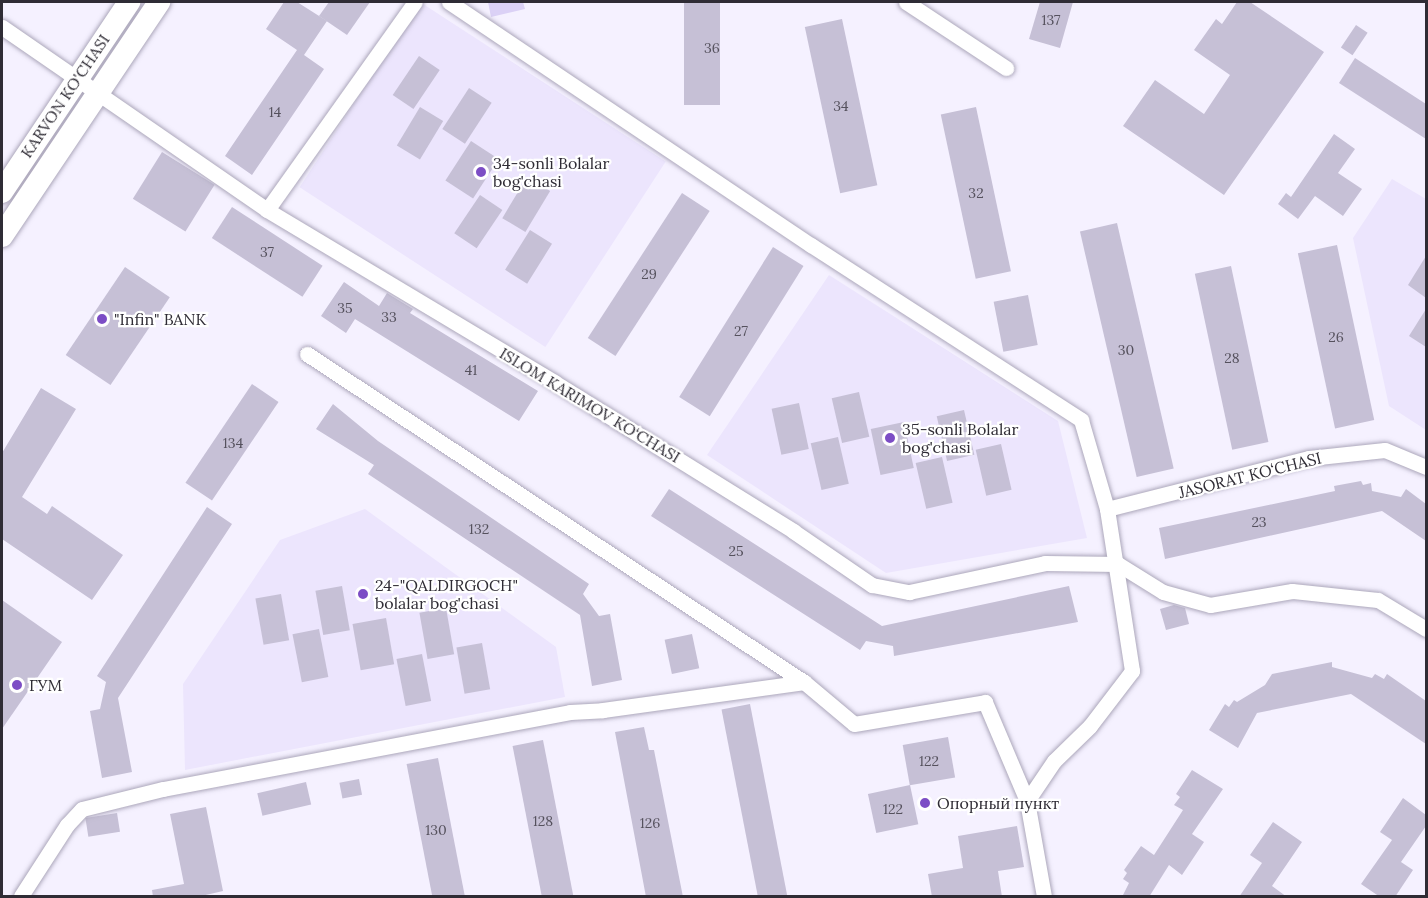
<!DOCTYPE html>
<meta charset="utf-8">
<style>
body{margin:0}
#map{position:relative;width:1428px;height:898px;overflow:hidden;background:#f5f1ff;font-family:Lora,serif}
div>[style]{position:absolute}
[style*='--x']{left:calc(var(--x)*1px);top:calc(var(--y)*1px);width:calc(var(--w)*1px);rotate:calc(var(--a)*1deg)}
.built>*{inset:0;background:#ece5fd;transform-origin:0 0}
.green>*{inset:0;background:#dbd1f6}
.building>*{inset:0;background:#c6c0d6;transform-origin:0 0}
.roads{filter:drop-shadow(0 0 2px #aca7bb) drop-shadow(0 0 2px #aca7bb)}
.street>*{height:15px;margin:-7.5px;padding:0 7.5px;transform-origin:7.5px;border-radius:7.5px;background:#fff}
.secondary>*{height:22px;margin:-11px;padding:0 11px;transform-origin:11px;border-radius:11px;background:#fff}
.dots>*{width:16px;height:16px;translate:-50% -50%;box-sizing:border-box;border:3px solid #fff;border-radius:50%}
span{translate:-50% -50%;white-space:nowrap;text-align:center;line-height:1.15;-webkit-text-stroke:4.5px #fff;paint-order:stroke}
.number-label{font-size:14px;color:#55515d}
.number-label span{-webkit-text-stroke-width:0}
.street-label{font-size:16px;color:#2f2c35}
.poi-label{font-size:16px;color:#2f2c35}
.left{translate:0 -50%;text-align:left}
.frame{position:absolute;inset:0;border:3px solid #2f2c35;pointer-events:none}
</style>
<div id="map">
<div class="built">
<i style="left:420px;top:2px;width:293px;height:221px;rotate:33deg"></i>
<i style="clip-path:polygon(1392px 179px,1426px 199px,1426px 430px,1389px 406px,1353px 238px)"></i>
<i style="clip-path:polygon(829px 275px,1058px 421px,1087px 538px,886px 573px,707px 455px)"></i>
<i style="clip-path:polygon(365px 509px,556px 647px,565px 697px,185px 770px,183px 684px,280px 540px)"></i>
</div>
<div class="green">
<i style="clip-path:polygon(488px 2px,523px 2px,525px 9px,491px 17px)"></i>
</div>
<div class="building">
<i style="clip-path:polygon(284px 2px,297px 2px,327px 21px,304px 55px,324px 69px,252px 175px,225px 156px,297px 50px,266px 29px)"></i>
<i style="clip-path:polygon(329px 2px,370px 2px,347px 35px,319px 16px)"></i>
<i style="left:684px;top:2px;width:36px;height:103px"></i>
<i style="clip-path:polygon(1040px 2px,1073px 2px,1060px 48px,1029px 39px)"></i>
<i style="clip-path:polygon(1237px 2px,1250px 2px,1324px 52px,1224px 195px,1123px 126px,1155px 80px,1204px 114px,1230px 75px,1194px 50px,1216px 19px,1222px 24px)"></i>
<i style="left:842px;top:19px;width:170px;height:38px;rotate:78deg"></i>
<i style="left:1356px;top:25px;width:14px;height:27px;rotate:34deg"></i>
<i style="left:419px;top:56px;width:25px;height:47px;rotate:34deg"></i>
<i style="clip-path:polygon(1355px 58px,1426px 104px,1426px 139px,1339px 83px)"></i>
<i style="left:469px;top:88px;width:27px;height:49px;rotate:33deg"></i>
<i style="left:420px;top:107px;width:27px;height:45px;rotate:31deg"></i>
<i style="left:976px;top:107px;width:168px;height:36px;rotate:78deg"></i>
<i style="clip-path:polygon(1334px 134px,1355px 149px,1338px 173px,1362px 189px,1343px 216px,1315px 196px,1298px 219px,1278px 204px,1286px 193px,1291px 197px)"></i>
<i style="left:471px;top:141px;width:33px;height:47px;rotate:33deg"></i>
<i style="left:162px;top:152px;width:62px;height:55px;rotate:32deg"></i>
<i style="left:527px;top:177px;width:27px;height:48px;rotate:31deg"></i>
<i style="left:682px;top:193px;width:33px;height:173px;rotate:33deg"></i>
<i style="left:480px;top:195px;width:27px;height:46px;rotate:34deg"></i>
<i style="left:232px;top:207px;width:108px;height:37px;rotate:33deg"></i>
<i style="left:1117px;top:223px;width:252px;height:38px;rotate:77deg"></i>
<i style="left:530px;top:230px;width:26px;height:47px;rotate:32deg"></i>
<i style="left:1337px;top:245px;width:179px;height:40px;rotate:78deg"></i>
<i style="left:773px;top:247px;width:36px;height:177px;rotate:32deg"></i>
<i style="clip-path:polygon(1426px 256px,1426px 298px,1408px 285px)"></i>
<i style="left:1231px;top:266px;width:180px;height:37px;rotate:78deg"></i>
<i style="left:125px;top:267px;width:54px;height:106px;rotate:34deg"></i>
<i style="clip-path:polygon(344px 282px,379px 306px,387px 293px,413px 309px,410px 313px,538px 391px,519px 421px,355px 319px,346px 333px,321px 316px)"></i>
<i style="left:1028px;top:295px;width:51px;height:35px;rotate:79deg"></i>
<i style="clip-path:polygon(1426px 309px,1426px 347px,1409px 336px)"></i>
<i style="left:252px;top:384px;width:32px;height:119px;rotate:34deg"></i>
<i style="clip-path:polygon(41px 388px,76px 409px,22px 497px,47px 514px,52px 506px,123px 555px,92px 600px,2px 539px,2px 453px)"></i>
<i style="left:859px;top:392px;width:46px;height:28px;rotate:77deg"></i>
<i style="left:799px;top:403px;width:47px;height:28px;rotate:78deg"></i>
<i style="clip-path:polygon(333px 404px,378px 441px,589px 584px,583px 594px,599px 616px,610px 614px,622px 680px,592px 686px,580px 615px,368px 474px,374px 465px,316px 429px)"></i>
<i style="left:964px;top:410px;width:46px;height:28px;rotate:77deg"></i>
<i style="left:904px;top:422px;width:47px;height:34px;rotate:78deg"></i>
<i style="left:838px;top:437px;width:48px;height:28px;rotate:77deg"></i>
<i style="left:1001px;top:444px;width:47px;height:26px;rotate:77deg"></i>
<i style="left:942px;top:457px;width:47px;height:27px;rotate:77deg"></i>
<i style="clip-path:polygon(1361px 481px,1363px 485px,1371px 483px,1372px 491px,1401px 497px,1406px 489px,1426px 504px,1426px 541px,1382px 511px,1165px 559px,1159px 528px,1335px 491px,1334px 486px)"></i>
<i style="clip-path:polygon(669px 489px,882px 626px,1069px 586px,1078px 622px,894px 656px,893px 646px,866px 641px,860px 650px,651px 516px)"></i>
<i style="clip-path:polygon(207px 507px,232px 524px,118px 698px,132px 772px,102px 778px,90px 711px,100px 709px,106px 682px,97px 676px)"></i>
<i style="left:342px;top:586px;width:45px;height:27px;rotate:80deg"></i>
<i style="left:281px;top:594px;width:47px;height:26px;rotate:80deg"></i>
<i style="clip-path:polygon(2px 600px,62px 642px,2px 729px)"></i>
<i style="clip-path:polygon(1174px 605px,1185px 608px,1189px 624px,1166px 630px,1160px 609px)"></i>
<i style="left:446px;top:608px;width:47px;height:27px;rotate:80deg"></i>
<i style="left:386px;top:618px;width:47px;height:34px;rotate:80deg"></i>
<i style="left:319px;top:629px;width:49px;height:27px;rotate:79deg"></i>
<i style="left:692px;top:634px;width:35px;height:28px;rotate:78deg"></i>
<i style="left:482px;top:643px;width:47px;height:26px;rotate:80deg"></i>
<i style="left:422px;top:654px;width:48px;height:26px;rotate:79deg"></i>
<i style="clip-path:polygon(1332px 662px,1332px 667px,1372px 678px,1375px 674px,1384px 679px,1387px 674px,1426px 701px,1426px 744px,1351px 694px,1257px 713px,1238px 748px,1209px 730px,1225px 704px,1229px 707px,1234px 700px,1237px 702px,1265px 685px,1272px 674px)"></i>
<i style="left:750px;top:704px;width:197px;height:29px;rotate:79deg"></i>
<i style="clip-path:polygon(644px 727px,649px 750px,654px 750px,683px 897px,646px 897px,615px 732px)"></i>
<i style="left:948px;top:737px;width:41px;height:46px;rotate:80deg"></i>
<i style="left:543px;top:740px;width:160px;height:31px;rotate:79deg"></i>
<i style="left:438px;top:758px;width:142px;height:32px;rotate:79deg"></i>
<i style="clip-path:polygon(1192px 770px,1223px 789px,1192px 834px,1204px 842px,1182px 875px,1169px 865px,1149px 897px,1122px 897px,1129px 883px,1123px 879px,1127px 873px,1124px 870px,1141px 846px,1154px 855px,1183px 810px,1174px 805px,1180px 797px,1176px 794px)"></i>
<i style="left:359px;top:779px;width:16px;height:20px;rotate:79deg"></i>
<i style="left:306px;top:782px;width:23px;height:50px;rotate:77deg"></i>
<i style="left:910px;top:785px;width:40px;height:43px;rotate:78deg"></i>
<i style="clip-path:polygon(1403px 798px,1426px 815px,1426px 826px,1401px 862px,1413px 870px,1395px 897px,1380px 897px,1361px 884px,1392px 840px,1380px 832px)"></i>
<i style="clip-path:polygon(206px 807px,223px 891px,197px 897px,153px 897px,152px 890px,184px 884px,170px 814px)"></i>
<i style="left:117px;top:813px;width:19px;height:32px;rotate:81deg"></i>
<i style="clip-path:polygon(1273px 822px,1302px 842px,1272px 886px,1287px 897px,1239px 897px,1262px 863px,1250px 855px)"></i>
<i style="clip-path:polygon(1017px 826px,1024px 867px,998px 871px,1002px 897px,932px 897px,928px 874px,963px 868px,958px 836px)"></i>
</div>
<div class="roads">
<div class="street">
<i style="--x:449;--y:2;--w:436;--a:33.9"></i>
<i style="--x:811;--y:245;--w:322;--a:32.9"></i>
<i style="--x:1081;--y:420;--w:93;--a:73.7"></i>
<i style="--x:1107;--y:509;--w:164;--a:81.2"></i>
<i style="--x:1132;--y:671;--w:69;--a:127.4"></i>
<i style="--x:1090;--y:726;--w:50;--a:135.8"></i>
<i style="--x:1054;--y:761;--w:48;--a:124"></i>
<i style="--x:1027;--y:801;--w:97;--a:79.9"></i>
<i style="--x:906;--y:2;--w:120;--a:33.4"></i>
<i style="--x:2;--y:27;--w:322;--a:34.6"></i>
<i style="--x:267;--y:210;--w:335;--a:30.9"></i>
<i style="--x:554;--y:382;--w:282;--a:31.9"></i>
<i style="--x:793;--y:531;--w:96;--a:34.4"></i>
<i style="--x:872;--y:585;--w:38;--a:11"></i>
<i style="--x:909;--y:592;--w:139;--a:-12"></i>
<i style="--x:1045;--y:563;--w:73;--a:0.8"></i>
<i style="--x:1118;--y:564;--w:53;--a:31.9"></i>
<i style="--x:1163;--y:592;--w:49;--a:15.5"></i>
<i style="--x:1210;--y:605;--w:83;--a:-9.7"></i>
<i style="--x:1292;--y:591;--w:86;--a:6"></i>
<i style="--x:1378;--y:600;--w:56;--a:31.1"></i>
<i style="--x:267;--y:210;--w:255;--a:-54.6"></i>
<i style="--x:307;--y:354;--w:595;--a:33.42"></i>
<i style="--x:804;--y:682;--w:65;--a:40"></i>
<i style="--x:854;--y:724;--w:133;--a:-9.5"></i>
<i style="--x:985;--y:702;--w:108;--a:67"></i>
<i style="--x:1107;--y:509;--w:208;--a:-14.2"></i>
<i style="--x:1309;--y:458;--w:76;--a:-6"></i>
<i style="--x:1385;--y:450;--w:44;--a:22.5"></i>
<i style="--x:21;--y:896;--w:85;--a:-57.1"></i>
<i style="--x:67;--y:825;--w:22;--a:-47"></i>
<i style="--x:82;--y:809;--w:83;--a:-13.9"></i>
<i style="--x:163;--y:789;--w:414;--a:-10.7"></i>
<i style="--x:570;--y:712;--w:33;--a:-3"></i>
<i style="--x:603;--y:710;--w:203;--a:-7.9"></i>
</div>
<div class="secondary">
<i style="--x:2;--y:192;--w:229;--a:-56.2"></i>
<i style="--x:2;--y:236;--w:282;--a:-56.1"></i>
</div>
</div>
<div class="dots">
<i style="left:481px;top:172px;background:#7c4dc5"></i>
<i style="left:102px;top:319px;background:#7c4dc5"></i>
<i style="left:890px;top:438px;background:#7c4dc5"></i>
<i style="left:363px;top:594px;background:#7c4dc5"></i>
<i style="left:17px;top:685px;background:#7c4dc5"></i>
<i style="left:925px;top:803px;background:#7c4dc5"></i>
</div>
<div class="number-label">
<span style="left:1051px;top:20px">137</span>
<span style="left:712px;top:48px">36</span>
<span style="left:841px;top:106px">34</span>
<span style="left:275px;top:112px">14</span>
<span style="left:976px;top:193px">32</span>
<span style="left:267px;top:252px">37</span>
<span style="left:649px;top:274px">29</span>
<span style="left:345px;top:308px">35</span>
<span style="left:389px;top:317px">33</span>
<span style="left:741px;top:331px">27</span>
<span style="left:1336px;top:337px">26</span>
<span style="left:1126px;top:350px">30</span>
<span style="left:1232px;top:358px">28</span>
<span style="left:471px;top:370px">41</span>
<span style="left:233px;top:443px">134</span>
<span style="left:1259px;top:522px">23</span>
<span style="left:479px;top:529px">132</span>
<span style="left:736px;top:551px">25</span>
<span style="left:929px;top:761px">122</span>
<span style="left:893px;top:809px">122</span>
<span style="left:543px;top:821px">128</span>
<span style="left:650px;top:823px">126</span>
<span style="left:436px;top:830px">130</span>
</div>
<div class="street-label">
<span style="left:65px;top:96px;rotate:-56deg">KARVON KO'CHASI</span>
<span style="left:590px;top:405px;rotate:31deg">ISLOM KARIMOV KO‘CHASI</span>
<span style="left:1250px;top:475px;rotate:-14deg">JASORAT KO‘CHASI</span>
</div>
<div class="poi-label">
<span class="left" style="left:493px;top:172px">34-sonli Bolalar<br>bog'chasi</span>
<span class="left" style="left:114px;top:319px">"Infin" BANK</span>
<span class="left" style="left:902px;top:438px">35-sonli Bolalar<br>bog'chasi</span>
<span class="left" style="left:375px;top:594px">24-"QALDIRGOCH"<br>bolalar bog'chasi</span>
<span class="left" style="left:29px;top:685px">ГУМ</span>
<span class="left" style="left:937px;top:803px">Опорный пункт</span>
</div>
<div class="frame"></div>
</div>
